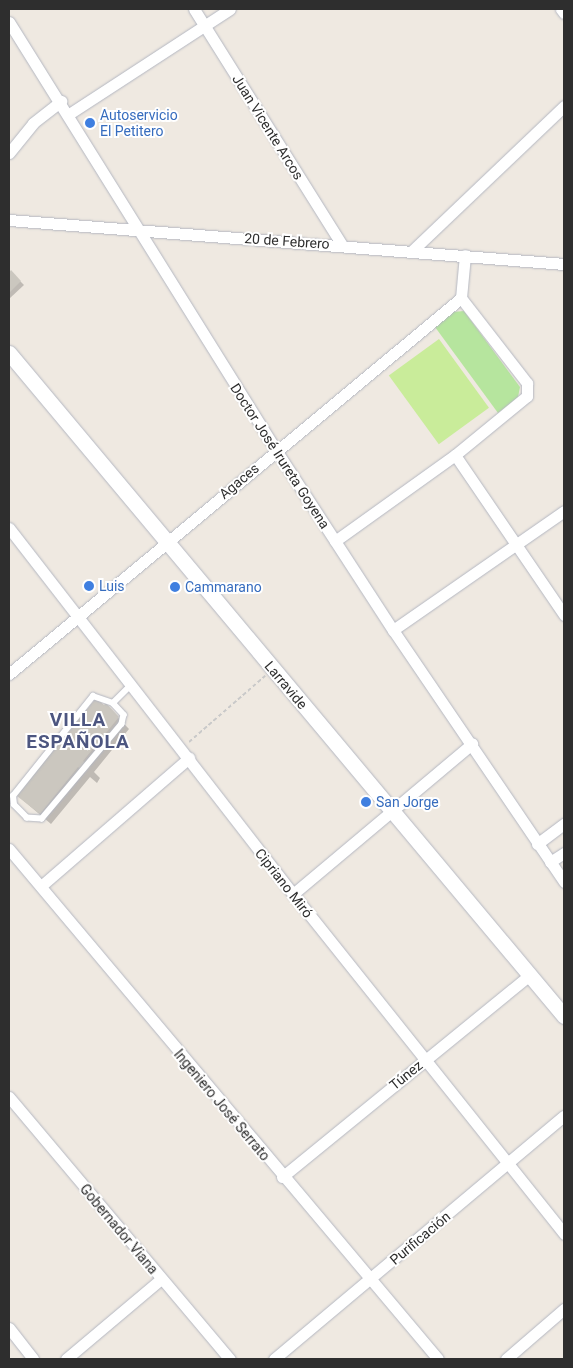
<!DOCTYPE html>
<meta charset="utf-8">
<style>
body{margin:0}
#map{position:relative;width:573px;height:1368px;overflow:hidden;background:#efe9e1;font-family:Roboto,sans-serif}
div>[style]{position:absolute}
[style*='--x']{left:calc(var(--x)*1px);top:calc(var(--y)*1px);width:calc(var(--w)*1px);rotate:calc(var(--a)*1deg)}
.green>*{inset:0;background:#b6e59e}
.pitch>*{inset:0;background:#c9ec9a;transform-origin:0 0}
.shadow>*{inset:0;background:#0003}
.building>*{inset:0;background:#cbc7bf}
.path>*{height:2px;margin-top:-1px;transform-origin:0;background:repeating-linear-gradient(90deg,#c9c9c9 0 4px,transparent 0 6.5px)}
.roads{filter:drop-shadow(0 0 1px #b4b7c1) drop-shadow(0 0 1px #b4b7c1)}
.lane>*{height:5.5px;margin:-2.75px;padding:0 2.75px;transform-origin:2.75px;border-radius:2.75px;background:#fff}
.street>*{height:11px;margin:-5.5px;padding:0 5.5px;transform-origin:5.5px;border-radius:5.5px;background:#fff}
.secondary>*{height:15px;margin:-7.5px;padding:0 7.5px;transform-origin:7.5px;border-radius:7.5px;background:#fff}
.dots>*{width:14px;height:14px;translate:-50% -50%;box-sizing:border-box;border:2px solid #fff;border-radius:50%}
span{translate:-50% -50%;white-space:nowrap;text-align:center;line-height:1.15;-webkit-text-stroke:4px #fff;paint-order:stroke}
.shop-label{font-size:14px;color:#366cbe}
.left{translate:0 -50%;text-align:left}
.street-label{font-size:14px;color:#2e2e2e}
.district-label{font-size:19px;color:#4d5680;font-weight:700;letter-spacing:1px}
.frame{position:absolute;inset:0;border:10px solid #2e2e2e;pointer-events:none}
</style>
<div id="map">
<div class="green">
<i style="clip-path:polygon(464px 311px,520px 387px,518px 397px,498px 413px,435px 327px,453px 312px)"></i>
</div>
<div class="pitch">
<i style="left:439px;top:339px;width:85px;height:62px;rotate:54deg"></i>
</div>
<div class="shadow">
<i style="clip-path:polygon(11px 272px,24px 285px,9px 299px,9px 274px)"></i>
<i style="clip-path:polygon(106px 705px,129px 729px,94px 772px,100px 778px,97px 783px,90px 777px,51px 824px,18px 796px,60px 744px)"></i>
</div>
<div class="building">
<i style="clip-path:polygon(11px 270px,21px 281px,9px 293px,9px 273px)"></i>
<i style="clip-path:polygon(96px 698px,104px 705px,106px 703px,119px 717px,83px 761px,90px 767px,85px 773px,78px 767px,40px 814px,17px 796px,52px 752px,46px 746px,53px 737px,60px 743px)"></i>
</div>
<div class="path">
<i style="--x:189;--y:742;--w:101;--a:-41"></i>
</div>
<div class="roads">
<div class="lane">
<i style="--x:93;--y:696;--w:21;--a:19"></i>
<i style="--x:113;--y:703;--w:16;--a:47"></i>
<i style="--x:124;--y:715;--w:9;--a:103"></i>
<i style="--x:122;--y:724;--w:124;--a:130.1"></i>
<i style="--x:42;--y:819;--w:15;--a:-176"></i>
<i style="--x:27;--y:818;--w:18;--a:-135"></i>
<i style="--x:14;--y:805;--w:9;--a:-96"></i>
<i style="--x:13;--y:796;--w:128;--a:-51.3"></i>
<i style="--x:113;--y:703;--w:25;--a:-45"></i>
</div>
<div class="street">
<i style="--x:194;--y:9;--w:279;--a:57.9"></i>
<i style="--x:561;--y:9;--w:5;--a:53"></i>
<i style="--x:9;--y:22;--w:504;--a:58.04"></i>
<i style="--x:276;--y:450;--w:215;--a:57"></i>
<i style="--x:393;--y:630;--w:305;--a:55.8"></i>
<i style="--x:69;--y:114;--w:192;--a:-33.1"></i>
<i style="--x:9;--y:153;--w:38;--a:-51"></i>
<i style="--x:33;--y:123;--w:36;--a:-38"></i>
<i style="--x:9;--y:220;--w:557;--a:4.53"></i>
<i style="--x:413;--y:250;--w:209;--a:-43.6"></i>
<i style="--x:455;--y:455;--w:194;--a:55.7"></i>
<i style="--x:9;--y:528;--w:463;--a:52.2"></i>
<i style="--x:293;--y:894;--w:435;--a:51.4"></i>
<i style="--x:335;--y:541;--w:148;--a:-35.6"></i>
<i style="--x:455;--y:455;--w:93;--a:-39.3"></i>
<i style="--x:527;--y:396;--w:13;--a:-90"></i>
<i style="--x:527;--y:383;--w:108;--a:-127.8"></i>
<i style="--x:393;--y:630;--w:208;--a:-34.8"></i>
<i style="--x:9;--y:674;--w:588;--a:-39.76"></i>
<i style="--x:461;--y:298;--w:43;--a:-84.7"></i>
<i style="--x:537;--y:844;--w:34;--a:-37"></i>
<i style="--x:9;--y:849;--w:666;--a:49.93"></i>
<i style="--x:550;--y:862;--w:17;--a:-33"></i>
<i style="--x:41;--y:886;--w:196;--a:-40.9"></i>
<i style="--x:293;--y:894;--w:234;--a:-40"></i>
<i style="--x:9;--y:1097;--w:343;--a:49.9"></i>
<i style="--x:282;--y:1177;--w:320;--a:-39.2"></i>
<i style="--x:9;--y:1328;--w:39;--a:52"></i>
<i style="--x:66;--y:1359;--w:124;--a:-40.1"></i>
<i style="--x:274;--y:1359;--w:378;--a:-40"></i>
<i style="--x:506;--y:1359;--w:77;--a:-40.8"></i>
</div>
<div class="secondary">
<i style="--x:9;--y:353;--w:865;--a:50.07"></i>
</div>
</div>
<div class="dots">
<i style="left:90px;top:123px;background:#3f7fe0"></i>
<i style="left:89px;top:586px;background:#3f7fe0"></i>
<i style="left:175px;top:587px;background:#3f7fe0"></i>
<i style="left:366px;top:802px;background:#3f7fe0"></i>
</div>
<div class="shop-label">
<span class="left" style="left:100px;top:123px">Autoservicio<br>El Petitero</span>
<span class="left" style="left:99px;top:586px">Luis</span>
<span class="left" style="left:185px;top:587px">Cammarano</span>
<span class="left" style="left:376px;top:802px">San Jorge</span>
</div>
<div class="street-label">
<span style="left:268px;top:127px;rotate:58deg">Juan Vicente Arcos</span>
<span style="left:287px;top:241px;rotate:4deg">20 de Febrero</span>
<span style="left:280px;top:456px;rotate:57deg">Doctor José Irureta Goyena</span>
<span style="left:239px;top:481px;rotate:-40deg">Agaces</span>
<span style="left:286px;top:685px;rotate:50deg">Larravide</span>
<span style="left:284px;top:883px;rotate:52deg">Cipriano Miró</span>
<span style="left:406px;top:1075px;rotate:-39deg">Túnez</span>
<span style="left:222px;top:1105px;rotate:50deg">Ingeniero José Serrato</span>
<span style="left:119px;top:1229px;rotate:50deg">Gobernador Viana</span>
<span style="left:420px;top:1238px;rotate:-40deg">Purificación</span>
</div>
<div class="district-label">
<span style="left:78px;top:731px">VILLA<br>ESPAÑOLA</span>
</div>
<div class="frame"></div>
</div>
